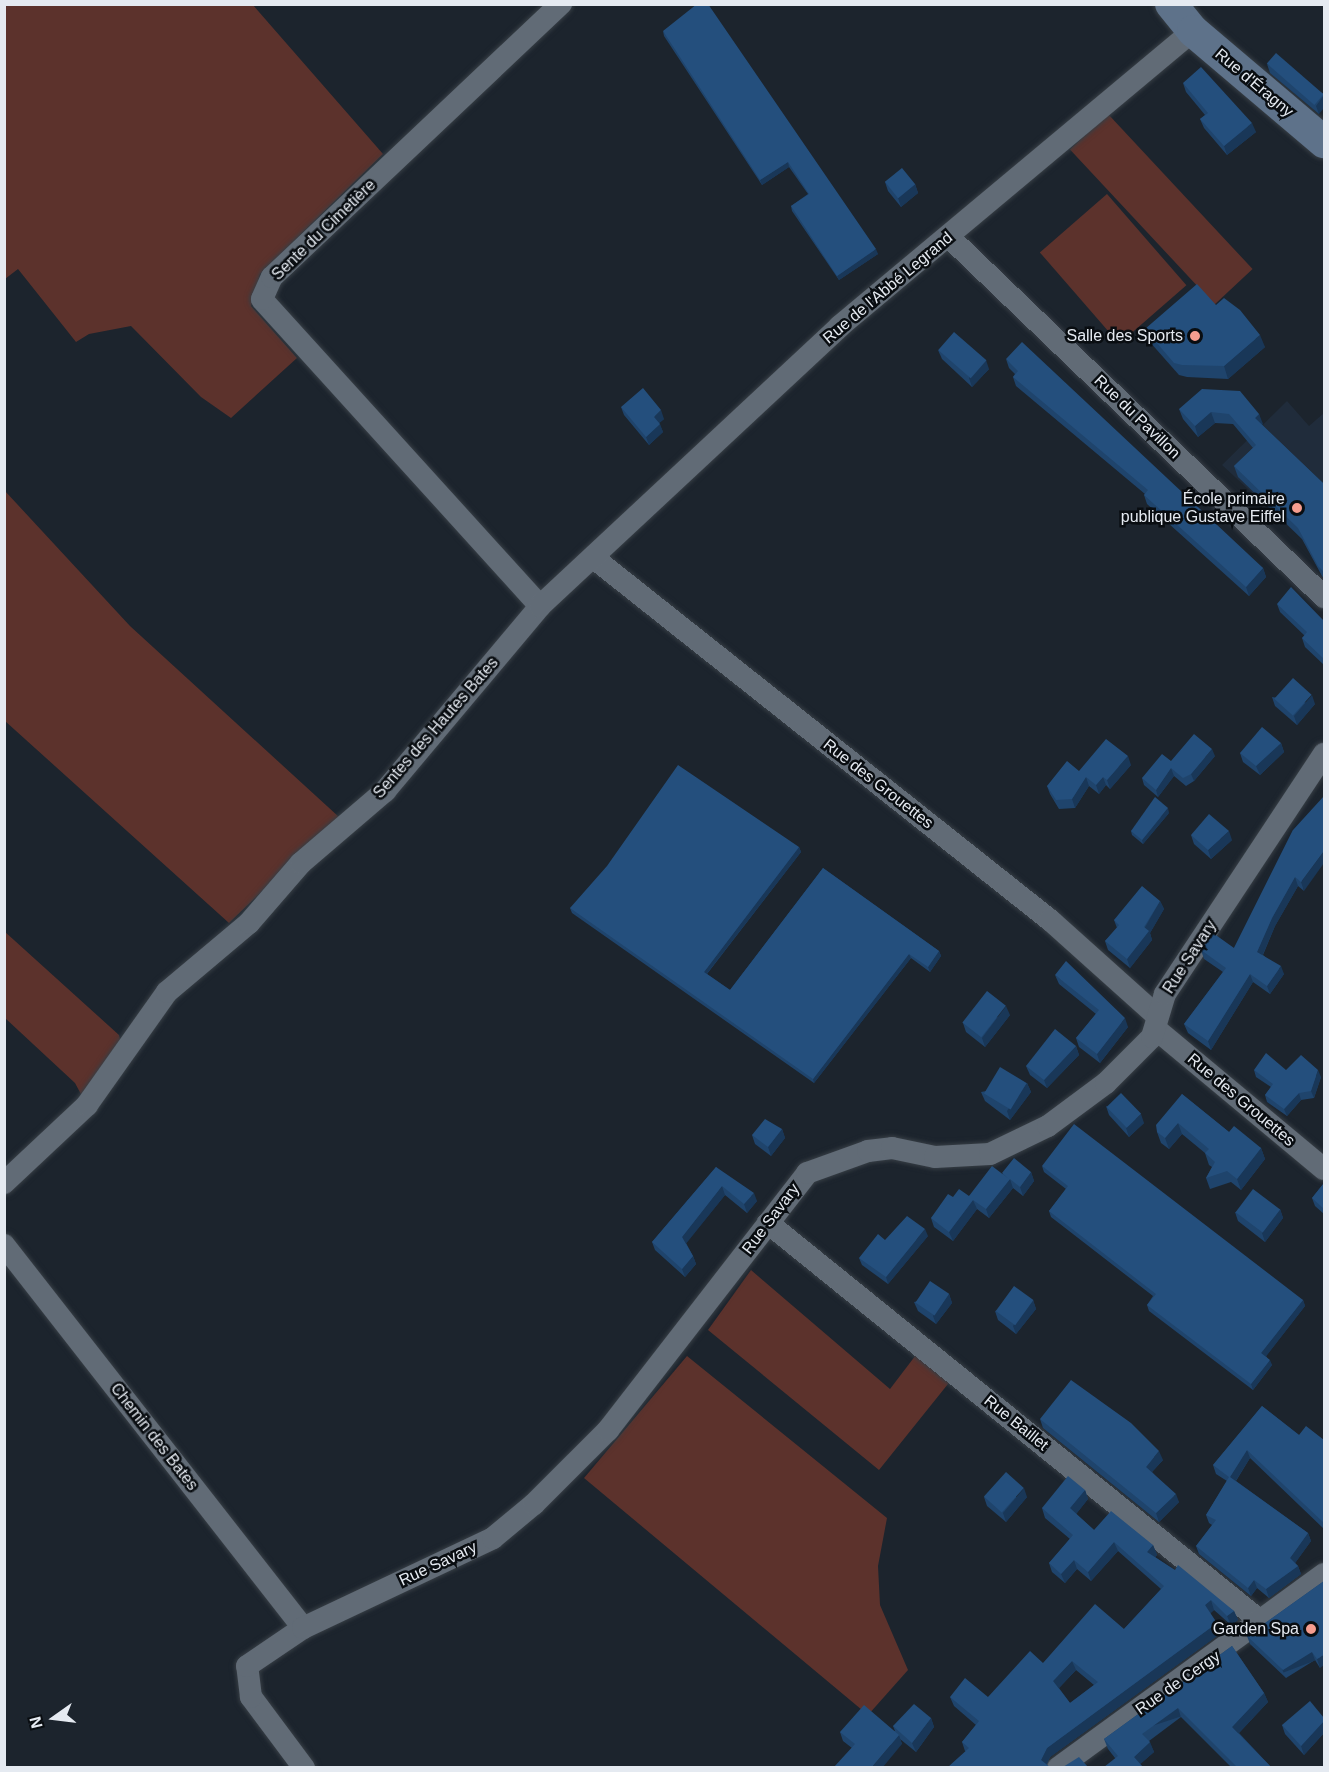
<!DOCTYPE html>
<meta charset="utf-8">
<style>
body{margin:0}
#map{position:relative;width:1329px;height:1772px;overflow:hidden;background:#1c242d;font-family:Arial,sans-serif}
div>[style]{position:absolute}
[style*='--x']{left:calc(var(--x)*1px);top:calc(var(--y)*1px);width:calc(var(--w)*1px);rotate:calc(var(--a)*1deg)}
.built>*{inset:0;background:#202c3b}
.green>*{inset:0;background:#5c322c;transform-origin:0 0}
.roads{filter:drop-shadow(0 0 2px #373e45) drop-shadow(0 0 2px #373e45)}
.street>*{height:22px;margin:-11px;padding:0 11px;transform-origin:11px;border-radius:11px;background:#616b76}
.secondary>*{height:32px;margin:-16px;padding:0 16px;transform-origin:16px;border-radius:16px;background:#5e728a}
.wall>*{inset:0;background:#1f446c}
.shaded-wall>*{inset:0;background:#193758;transform-origin:0 0}
.building>*{inset:0;background:#244f7d;transform-origin:0 0}
.dots>*{width:16px;height:16px;translate:-50% -50%;box-sizing:border-box;border:3px solid #090d11;border-radius:50%}
span{translate:-50% -50%;white-space:nowrap;text-align:center;line-height:1.15;-webkit-text-stroke:5px #090d11;paint-order:stroke}
.street-label{font-size:16px;color:#e5eaf1}
.poi-label{font-size:16px;color:#e5eaf1}
.right{translate:-100% -50%;text-align:right}
.frame{position:absolute;inset:0;border:6px solid #e5eaf1;pointer-events:none}
.north{position:absolute;left:24px;top:1688px;width:60px;height:60px;-webkit-text-stroke:4px #090d11;paint-order:stroke;rotate:256deg;font-size:16px;font-weight:700;line-height:24px;text-align:center;color:#e5eaf1}
.north::after{content:'';display:block;margin:auto;width:21px;height:27px;background:#e5eaf1;clip-path:polygon(50% 0,100% 100%,50% 72%,0 100%)}
</style>
<div id="map">
<div class="built">
<i style="clip-path:polygon(1287px 401px,1309px 426px,1324px 413px,1324px 579px,1302px 539px,1222px 465px)"></i>
</div>
<div class="green">
<i style="clip-path:polygon(5px 5px,253px 5px,383px 154px,260px 274px,251px 306px,297px 358px,231px 418px,201px 397px,131px 326px,89px 334px,76px 342px,18px 269px,5px 279px)"></i>
<i style="left:1108px;top:114px;width:212px;height:52px;rotate:47deg"></i>
<i style="left:1107px;top:194px;width:121px;height:89px;rotate:49deg"></i>
<i style="clip-path:polygon(5px 491px,130px 626px,339px 817px,229px 923px,5px 721px)"></i>
<i style="clip-path:polygon(4px 931px,119px 1035px,121px 1043px,83px 1098px,75px 1083px,5px 1018px)"></i>
<i style="clip-path:polygon(751px 1270px,890px 1389px,922px 1347px,956px 1374px,879px 1470px,708px 1330px)"></i>
<i style="clip-path:polygon(687px 1356px,887px 1518px,878px 1566px,880px 1605px,908px 1670px,868px 1715px,584px 1478px)"></i>
</div>
<div class="roads">
<div class="street">
<i style="--x:949;--y:237;--w:520;--a:43.83"></i>
<i style="--x:595;--y:559;--w:581;--a:38.43"></i>
<i style="--x:1050;--y:920;--w:142;--a:41.9"></i>
<i style="--x:540;--y:606;--w:414;--a:-132.2"></i>
<i style="--x:262;--y:299;--w:24;--a:-66"></i>
<i style="--x:272;--y:277;--w:398;--a:-43.4"></i>
<i style="--x:1157;--y:1030;--w:217;--a:39.8"></i>
<i style="--x:4;--y:1183;--w:114;--a:-43.2"></i>
<i style="--x:87;--y:1105;--w:138;--a:-54.7"></i>
<i style="--x:167;--y:992;--w:107;--a:-40.1"></i>
<i style="--x:249;--y:923;--w:79;--a:-49.1"></i>
<i style="--x:301;--y:863;--w:111;--a:-40.6"></i>
<i style="--x:385;--y:791;--w:241;--a:-50"></i>
<i style="--x:540;--y:606;--w:410;--a:-43"></i>
<i style="--x:840;--y:326;--w:460;--a:-39.9"></i>
<i style="--x:768;--y:1223;--w:636;--a:38.94"></i>
<i style="--x:4;--y:1245;--w:486;--a:52"></i>
<i style="--x:304;--y:1768;--w:89;--a:-126.7"></i>
<i style="--x:251;--y:1697;--w:31;--a:-97"></i>
<i style="--x:247;--y:1666;--w:68;--a:-34.2"></i>
<i style="--x:303;--y:1628;--w:210;--a:-25.3"></i>
<i style="--x:493;--y:1538;--w:53;--a:-39.7"></i>
<i style="--x:534;--y:1504;--w:105;--a:-45"></i>
<i style="--x:608;--y:1430;--w:325;--a:-52.2"></i>
<i style="--x:807;--y:1173;--w:65;--a:-19.8"></i>
<i style="--x:868;--y:1151;--w:24;--a:-7"></i>
<i style="--x:892;--y:1148;--w:44;--a:11.8"></i>
<i style="--x:935;--y:1157;--w:55;--a:-3.1"></i>
<i style="--x:990;--y:1154;--w:64;--a:-25.8"></i>
<i style="--x:1048;--y:1126;--w:72;--a:-36.6"></i>
<i style="--x:1106;--y:1083;--w:65;--a:-45"></i>
<i style="--x:1152;--y:1037;--w:45;--a:-73.2"></i>
<i style="--x:1165;--y:994;--w:288;--a:-56.5"></i>
<i style="--x:1058;--y:1768;--w:329;--a:-36.1"></i>
</div>
<div class="secondary">
<i style="--x:1171;--y:4;--w:35;--a:51"></i>
<i style="--x:1193;--y:31;--w:172;--a:40.3"></i>
</div>
</div>
<div class="wall">
<i style="clip-path:polygon(663px 31px,878px 254px,839px 280px,792px 211px,791px 206px,808px 194px,789px 167px,762px 185px,664px 36px)"></i>
<i style="clip-path:polygon(1267px 64px,1324px 94px,1319px 114px,1270px 73px)"></i>
<i style="clip-path:polygon(1183px 83px,1256px 132px,1227px 155px,1204px 128px,1200px 119px,1205px 115px,1186px 92px)"></i>
<i style="clip-path:polygon(885px 182px,915px 184px,918px 193px,901px 207px,888px 191px)"></i>
<i style="clip-path:polygon(1216px 305px,1265px 347px,1228px 379px,1187px 377px,1179px 375px,1149px 341px,1145px 329px)"></i>
<i style="clip-path:polygon(938px 350px,989px 369px,972px 387px,942px 359px)"></i>
<i style="clip-path:polygon(1006px 359px,1263px 568px,1266px 577px,1249px 596px,1147px 504px,1144px 495px,1145px 494px,1016px 386px,1013px 377px,1015px 374px,1009px 368px)"></i>
<i style="clip-path:polygon(621px 407px,664px 419px,659px 423px,663px 432px,649px 445px,624px 415px)"></i>
<i style="clip-path:polygon(1179px 409px,1259px 414px,1262px 425px,1324px 484px,1324px 579px,1322px 576px,1302px 539px,1238px 477px,1234px 466px,1253px 448px,1233px 424px,1215px 423px,1198px 437px,1183px 419px)"></i>
<i style="clip-path:polygon(1277px 604px,1324px 621px,1324px 665px,1305px 647px,1302px 638px,1305px 636px,1280px 612px)"></i>
<i style="clip-path:polygon(1272px 697px,1315px 704px,1297px 725px,1275px 706px)"></i>
<i style="clip-path:polygon(1281px 743px,1284px 752px,1260px 775px,1243px 762px,1240px 753px)"></i>
<i style="clip-path:polygon(1215px 756px,1194px 781px,1186px 786px,1174px 776px,1158px 797px,1144px 785px,1142px 778px,1171px 761px)"></i>
<i style="clip-path:polygon(1131px 765px,1110px 789px,1106px 785px,1099px 794px,1089px 786px,1075px 808px,1059px 809px,1050px 794px,1047px 786px,1079px 771px)"></i>
<i style="clip-path:polygon(1169px 813px,1143px 844px,1132px 835px,1131px 831px)"></i>
<i style="clip-path:polygon(1293px 830px,1304px 891px,1298px 886px,1275px 926px,1263px 955px,1284px 974px,1270px 994px,1253px 982px,1211px 1050px,1188px 1033px,1184px 1024px,1223px 972px,1204px 959px,1201px 950px,1234px 948px)"></i>
<i style="clip-path:polygon(1191px 835px,1232px 840px,1211px 859px,1194px 844px)"></i>
<i style="clip-path:polygon(799px 847px,801px 852px,707px 974px,730px 990px,823px 868px,939px 951px,941px 956px,930px 972px,911px 958px,814px 1083px,572px 913px,570px 908px)"></i>
<i style="clip-path:polygon(1160px 901px,1164px 909px,1150px 933px,1152px 940px,1130px 968px,1108px 950px,1105px 941px,1117px 928px,1114px 920px)"></i>
<i style="clip-path:polygon(1055px 975px,1128px 1027px,1100px 1063px,1079px 1047px,1076px 1038px,1096px 1014px,1059px 984px)"></i>
<i style="clip-path:polygon(1010px 1015px,985px 1047px,966px 1032px,963px 1023px)"></i>
<i style="clip-path:polygon(1076px 1046px,1079px 1055px,1047px 1088px,1030px 1075px,1026px 1066px)"></i>
<i style="clip-path:polygon(1254px 1070px,1286px 1070px,1321px 1077px,1314px 1098px,1301px 1100px,1287px 1116px,1267px 1102px,1265px 1095px,1271px 1087px,1256px 1077px)"></i>
<i style="clip-path:polygon(1027px 1083px,1031px 1092px,1010px 1120px,985px 1101px,981px 1092px)"></i>
<i style="clip-path:polygon(1182px 1094px,1229px 1132px,1261px 1148px,1265px 1159px,1241px 1190px,1231px 1182px,1210px 1189px,1206px 1178px,1212px 1167px,1209px 1165px,1205px 1153px,1182px 1134px,1169px 1149px,1161px 1143px,1157px 1132px)"></i>
<i style="clip-path:polygon(1106px 1106px,1144px 1123px,1129px 1137px,1109px 1115px)"></i>
<i style="clip-path:polygon(782px 1129px,785px 1138px,771px 1156px,755px 1144px,752px 1135px)"></i>
<i style="clip-path:polygon(1042px 1166px,1303px 1300px,1305px 1306px,1266px 1356px,1272px 1365px,1253px 1390px,1149px 1311px,1147px 1305px,1153px 1296px,1051px 1217px,1049px 1211px,1066px 1189px,1044px 1172px)"></i>
<i style="clip-path:polygon(716px 1167px,757px 1201px,747px 1213px,725px 1195px,686px 1243px,693px 1256px,696px 1264px,685px 1277px,655px 1250px,652px 1242px)"></i>
<i style="clip-path:polygon(1031px 1172px,1034px 1181px,1023px 1196px,1013px 1188px,989px 1218px,977px 1209px,953px 1241px,934px 1227px,931px 1218px,953px 1197px,969px 1196px,1002px 1174px)"></i>
<i style="clip-path:polygon(1324px 1183px,1324px 1214px,1315px 1206px,1312px 1198px)"></i>
<i style="clip-path:polygon(1280px 1209px,1283px 1218px,1265px 1242px,1238px 1221px,1235px 1212px)"></i>
<i style="clip-path:polygon(928px 1236px,888px 1284px,862px 1265px,859px 1258px)"></i>
<i style="clip-path:polygon(949px 1294px,952px 1303px,936px 1324px,918px 1311px,914px 1302px)"></i>
<i style="clip-path:polygon(1033px 1300px,1036px 1309px,1016px 1334px,998px 1320px,995px 1311px)"></i>
<i style="clip-path:polygon(1262px 1406px,1299px 1435px,1324px 1440px,1324px 1529px,1250px 1458px,1236px 1481px,1308px 1533px,1311px 1541px,1295px 1563px,1298px 1566px,1301px 1574px,1269px 1598px,1257px 1588px,1251px 1596px,1199px 1554px,1196px 1546px,1212px 1525px,1209px 1523px,1206px 1515px,1227px 1481px,1216px 1474px,1213px 1465px)"></i>
<i style="clip-path:polygon(1040px 1419px,1163px 1460px,1152px 1472px,1179px 1502px,1159px 1522px,1043px 1428px)"></i>
<i style="clip-path:polygon(evenodd,1085px 1490px,1088px 1499px,1076px 1514px,1094px 1530px,1153px 1545px,1157px 1555px,1155px 1557px,1234px 1611px,1238px 1620px,1231px 1625px,1214px 1610px,1210px 1613px,1221px 1633px,1050px 1757px,1047px 1764px,965px 1751px,962px 1742px,976px 1725px,954px 1706px,950px 1697px,988px 1697px,1043px 1663px,1124px 1629px,1161px 1589px,1118px 1551px,1091px 1581px,1077px 1569px,1065px 1583px,1052px 1572px,1049px 1563px,1070px 1539px,1045px 1518px,1042px 1508px,1085px 1490px,1076px 1670px,1094px 1685px,1070px 1703px,1059px 1688px,1076px 1670px)"></i>
<i style="clip-path:polygon(984px 1497px,1027px 1497px,1006px 1522px,987px 1506px)"></i>
<i style="clip-path:polygon(1324px 1581px,1320px 1668px,1315px 1660px,1286px 1678px,1250px 1644px,1247px 1636px)"></i>
<i style="clip-path:polygon(1232px 1646px,1264px 1693px,1268px 1702px,1239px 1733px,1271px 1767px,1231px 1767px,1181px 1717px,1149px 1741px,1154px 1752px,1140px 1764px,1115px 1758px,1108px 1749px,1104px 1739px)"></i>
<i style="clip-path:polygon(931px 1718px,934px 1727px,916px 1752px,900px 1739px,902px 1744px,852px 1748px,843px 1741px,840px 1732px,895px 1731px,893px 1726px)"></i>
<i style="clip-path:polygon(1324px 1718px,1324px 1733px,1304px 1755px,1285px 1734px,1282px 1725px)"></i>
</div>
<div class="shaded-wall">
<i style="clip-path:polygon(1324px 95px,1324px 108px,1319px 114px,1316px 106px)"></i>
<i style="clip-path:polygon(1252px 123px,1256px 132px,1227px 155px,1224px 146px)"></i>
<i style="clip-path:polygon(788px 162px,789px 167px,762px 185px,760px 180px)"></i>
<i style="clip-path:polygon(915px 184px,918px 193px,901px 207px,898px 198px)"></i>
<i style="clip-path:polygon(876px 249px,878px 254px,839px 280px,837px 276px)"></i>
<i style="clip-path:polygon(1260px 335px,1265px 347px,1228px 379px,1224px 366px)"></i>
<i style="clip-path:polygon(986px 360px,989px 369px,972px 387px,969px 378px)"></i>
<i style="clip-path:polygon(661px 410px,664px 419px,657px 425px,654px 417px)"></i>
<i style="clip-path:polygon(1211px 412px,1215px 423px,1198px 437px,1195px 426px)"></i>
<i style="clip-path:polygon(1259px 414px,1263px 424px,1259px 428px,1255px 418px)"></i>
<i style="clip-path:polygon(660px 424px,663px 432px,649px 445px,646px 437px)"></i>
<i style="clip-path:polygon(1263px 568px,1266px 577px,1249px 596px,1246px 587px)"></i>
<i style="clip-path:polygon(1312px 695px,1315px 704px,1297px 725px,1294px 716px)"></i>
<i style="clip-path:polygon(1281px 743px,1284px 752px,1260px 775px,1256px 766px)"></i>
<i style="clip-path:polygon(1212px 749px,1215px 756px,1194px 781px,1191px 774px)"></i>
<i style="clip-path:polygon(1128px 756px,1131px 765px,1110px 789px,1107px 780px)"></i>
<i style="clip-path:polygon(1171px 768px,1174px 776px,1158px 797px,1156px 790px)"></i>
<i style="clip-path:polygon(1086px 777px,1089px 786px,1075px 808px,1072px 799px)"></i>
<i style="clip-path:polygon(1103px 777px,1106px 785px,1099px 794px,1096px 785px)"></i>
<i style="clip-path:polygon(1168px 808px,1169px 813px,1143px 844px,1142px 840px)"></i>
<i style="clip-path:polygon(1229px 831px,1232px 840px,1211px 859px,1208px 850px)"></i>
<i style="clip-path:polygon(799px 847px,801px 852px,705px 976px,704px 972px)"></i>
<i style="clip-path:polygon(1324px 851px,1324px 863px,1304px 891px,1301px 882px)"></i>
<i style="clip-path:polygon(1295px 877px,1298px 886px,1275px 926px,1260px 961px,1257px 952px,1272px 918px)"></i>
<i style="clip-path:polygon(1160px 901px,1164px 909px,1150px 933px,1152px 940px,1130px 968px,1127px 959px)"></i>
<i style="clip-path:polygon(939px 951px,941px 956px,930px 972px,928px 967px)"></i>
<i style="clip-path:polygon(909px 954px,911px 958px,814px 1083px,813px 1079px)"></i>
<i style="clip-path:polygon(1281px 966px,1284px 974px,1270px 994px,1267px 986px)"></i>
<i style="clip-path:polygon(1250px 974px,1253px 982px,1211px 1050px,1208px 1041px)"></i>
<i style="clip-path:polygon(1006px 1006px,1010px 1015px,985px 1047px,982px 1038px)"></i>
<i style="clip-path:polygon(1125px 1018px,1128px 1027px,1100px 1063px,1097px 1054px)"></i>
<i style="clip-path:polygon(1076px 1046px,1079px 1055px,1047px 1088px,1044px 1080px)"></i>
<i style="clip-path:polygon(1318px 1070px,1321px 1077px,1314px 1098px,1311px 1091px)"></i>
<i style="clip-path:polygon(1027px 1083px,1031px 1092px,1010px 1120px,1007px 1111px)"></i>
<i style="clip-path:polygon(1299px 1093px,1301px 1100px,1287px 1116px,1284px 1109px)"></i>
<i style="clip-path:polygon(1141px 1114px,1144px 1123px,1129px 1137px,1126px 1128px)"></i>
<i style="clip-path:polygon(1178px 1123px,1182px 1134px,1169px 1149px,1165px 1138px)"></i>
<i style="clip-path:polygon(782px 1129px,785px 1138px,771px 1156px,768px 1147px)"></i>
<i style="clip-path:polygon(1261px 1148px,1265px 1159px,1241px 1190px,1237px 1179px)"></i>
<i style="clip-path:polygon(1031px 1172px,1034px 1181px,1023px 1196px,1020px 1187px)"></i>
<i style="clip-path:polygon(1010px 1179px,1013px 1188px,989px 1218px,986px 1209px)"></i>
<i style="clip-path:polygon(722px 1186px,725px 1195px,685px 1245px,682px 1237px)"></i>
<i style="clip-path:polygon(754px 1193px,757px 1201px,747px 1213px,744px 1204px)"></i>
<i style="clip-path:polygon(973px 1200px,977px 1209px,953px 1241px,949px 1232px)"></i>
<i style="clip-path:polygon(1280px 1209px,1283px 1218px,1265px 1242px,1262px 1233px)"></i>
<i style="clip-path:polygon(925px 1229px,928px 1236px,888px 1284px,886px 1277px)"></i>
<i style="clip-path:polygon(693px 1256px,696px 1264px,685px 1277px,682px 1269px)"></i>
<i style="clip-path:polygon(949px 1294px,952px 1303px,936px 1324px,933px 1316px)"></i>
<i style="clip-path:polygon(1033px 1300px,1036px 1309px,1016px 1334px,1013px 1326px)"></i>
<i style="clip-path:polygon(1303px 1300px,1305px 1306px,1264px 1359px,1261px 1353px)"></i>
<i style="clip-path:polygon(1270px 1360px,1272px 1365px,1253px 1390px,1251px 1384px)"></i>
<i style="clip-path:polygon(1247px 1450px,1250px 1458px,1233px 1485px,1230px 1477px)"></i>
<i style="clip-path:polygon(1159px 1451px,1163px 1460px,1149px 1475px,1146px 1467px)"></i>
<i style="clip-path:polygon(1024px 1488px,1027px 1497px,1006px 1522px,1003px 1513px)"></i>
<i style="clip-path:polygon(1085px 1490px,1088px 1499px,1073px 1518px,1070px 1508px)"></i>
<i style="clip-path:polygon(1176px 1494px,1179px 1502px,1159px 1522px,1156px 1513px)"></i>
<i style="clip-path:polygon(1308px 1533px,1311px 1541px,1293px 1566px,1290px 1558px)"></i>
<i style="clip-path:polygon(1114px 1542px,1118px 1551px,1091px 1581px,1088px 1572px)"></i>
<i style="clip-path:polygon(1153px 1545px,1157px 1555px,1151px 1562px,1147px 1552px)"></i>
<i style="clip-path:polygon(1074px 1560px,1077px 1569px,1065px 1583px,1061px 1574px)"></i>
<i style="clip-path:polygon(1298px 1566px,1301px 1574px,1269px 1598px,1266px 1589px)"></i>
<i style="clip-path:polygon(1254px 1580px,1257px 1588px,1251px 1596px,1248px 1588px)"></i>
<i style="clip-path:polygon(1211px 1600px,1214px 1610px,1209px 1615px,1205px 1605px)"></i>
<i style="clip-path:polygon(1234px 1611px,1238px 1620px,1231px 1625px,1227px 1616px)"></i>
<i style="clip-path:polygon(1217px 1623px,1221px 1633px,1050px 1757px,1045px 1767px,1041px 1760px,1047px 1748px)"></i>
<i style="left:1312px;top:1652px;width:9px;height:34px;rotate:69deg"></i>
<i style="clip-path:polygon(1324px 1655px,1324px 1665px,1320px 1668px,1317px 1659px)"></i>
<i style="clip-path:polygon(1072px 1661px,1076px 1670px,1057px 1690px,1053px 1681px)"></i>
<i style="clip-path:polygon(1264px 1693px,1268px 1702px,1236px 1736px,1232px 1727px)"></i>
<i style="left:1178px;top:1708px;width:9px;height:44px;rotate:72deg"></i>
<i style="clip-path:polygon(931px 1718px,934px 1727px,916px 1752px,912px 1743px)"></i>
<i style="clip-path:polygon(1324px 1721px,1324px 1733px,1304px 1755px,1301px 1746px)"></i>
<i style="clip-path:polygon(899px 1735px,902px 1744px,883px 1767px,872px 1767px)"></i>
<i style="clip-path:polygon(1150px 1742px,1154px 1752px,1137px 1767px,1134px 1757px)"></i>
</div>
<div class="building">
<i style="clip-path:polygon(697px 4px,708px 4px,876px 249px,837px 276px,791px 206px,809px 194px,788px 162px,760px 180px,663px 31px)"></i>
<i style="left:1276px;top:53px;width:63px;height:14px;rotate:41deg"></i>
<i style="clip-path:polygon(1201px 67px,1252px 123px,1224px 146px,1200px 119px,1208px 113px,1183px 83px)"></i>
<i style="left:902px;top:168px;width:21px;height:22px;rotate:51deg"></i>
<i style="clip-path:polygon(1197px 284px,1216px 305px,1224px 298px,1240px 310px,1260px 335px,1224px 366px,1182px 365px,1174px 363px,1145px 329px)"></i>
<i style="left:954px;top:332px;width:43px;height:24px;rotate:41deg"></i>
<i style="clip-path:polygon(1022px 342px,1263px 568px,1246px 587px,1144px 495px,1148px 490px,1013px 377px,1018px 371px,1006px 359px)"></i>
<i style="clip-path:polygon(643px 388px,661px 410px,654px 417px,660px 424px,646px 437px,621px 407px)"></i>
<i style="clip-path:polygon(1202px 389px,1240px 391px,1259px 414px,1255px 418px,1324px 484px,1324px 572px,1318px 566px,1298px 528px,1234px 466px,1256px 445px,1229px 414px,1211px 412px,1195px 426px,1179px 409px)"></i>
<i style="clip-path:polygon(1291px 587px,1324px 621px,1324px 659px,1302px 638px,1307px 632px,1277px 604px)"></i>
<i style="left:1293px;top:678px;width:25px;height:28px;rotate:42deg"></i>
<i style="clip-path:polygon(1262px 727px,1281px 743px,1256px 766px,1240px 753px)"></i>
<i style="clip-path:polygon(1194px 734px,1212px 749px,1191px 774px,1183px 778px,1171px 768px,1156px 790px,1142px 778px,1162px 754px,1171px 761px)"></i>
<i style="clip-path:polygon(1106px 739px,1128px 756px,1107px 780px,1103px 777px,1096px 785px,1086px 777px,1072px 799px,1056px 800px,1047px 786px,1067px 761px,1079px 771px)"></i>
<i style="clip-path:polygon(678px 765px,799px 847px,704px 972px,730px 990px,823px 868px,939px 951px,928px 967px,909px 954px,813px 1079px,570px 908px,607px 866px)"></i>
<i style="clip-path:polygon(1324px 796px,1324px 851px,1301px 882px,1295px 877px,1272px 918px,1257px 952px,1281px 966px,1267px 986px,1250px 974px,1208px 1041px,1184px 1024px,1226px 968px,1201px 950px,1213px 933px,1234px 948px,1293px 830px)"></i>
<i style="clip-path:polygon(1155px 797px,1168px 808px,1142px 840px,1131px 831px)"></i>
<i style="clip-path:polygon(1209px 814px,1229px 831px,1208px 850px,1191px 835px)"></i>
<i style="clip-path:polygon(1142px 886px,1160px 901px,1144px 927px,1149px 931px,1127px 959px,1105px 941px,1119px 925px,1114px 920px)"></i>
<i style="clip-path:polygon(1066px 961px,1125px 1018px,1097px 1054px,1076px 1038px,1099px 1010px,1055px 975px)"></i>
<i style="left:987px;top:991px;width:24px;height:40px;rotate:38deg"></i>
<i style="clip-path:polygon(1055px 1029px,1076px 1046px,1044px 1080px,1026px 1066px)"></i>
<i style="clip-path:polygon(1266px 1053px,1286px 1070px,1301px 1055px,1318px 1070px,1311px 1091px,1299px 1093px,1284px 1109px,1265px 1095px,1273px 1084px,1254px 1070px)"></i>
<i style="left:1000px;top:1067px;width:31px;height:31px;rotate:31deg"></i>
<i style="left:1121px;top:1093px;width:29px;height:20px;rotate:46deg"></i>
<i style="clip-path:polygon(1182px 1094px,1229px 1132px,1234px 1126px,1261px 1148px,1237px 1179px,1227px 1171px,1206px 1178px,1215px 1162px,1205px 1153px,1209px 1149px,1178px 1123px,1165px 1138px,1157px 1132px,1156px 1125px)"></i>
<i style="clip-path:polygon(765px 1119px,782px 1129px,768px 1147px,752px 1135px)"></i>
<i style="clip-path:polygon(1074px 1124px,1303px 1300px,1261px 1353px,1270px 1360px,1251px 1384px,1147px 1305px,1156px 1294px,1049px 1211px,1068px 1186px,1042px 1166px)"></i>
<i style="clip-path:polygon(1014px 1158px,1031px 1172px,1020px 1187px,1010px 1179px,986px 1209px,973px 1200px,949px 1232px,931px 1218px,948px 1194px,953px 1197px,959px 1189px,969px 1196px,992px 1166px,1009px 1179px,1002px 1173px)"></i>
<i style="clip-path:polygon(716px 1167px,754px 1193px,744px 1204px,722px 1186px,682px 1237px,693px 1256px,682px 1269px,652px 1242px)"></i>
<i style="clip-path:polygon(1324px 1183px,1324px 1209px,1312px 1198px)"></i>
<i style="left:1253px;top:1189px;width:34px;height:29px;rotate:37deg"></i>
<i style="clip-path:polygon(907px 1216px,925px 1229px,886px 1277px,859px 1258px,878px 1234px,885px 1240px)"></i>
<i style="left:930px;top:1281px;width:23px;height:26px;rotate:34deg"></i>
<i style="left:1014px;top:1286px;width:24px;height:31px;rotate:36deg"></i>
<i style="clip-path:polygon(1071px 1380px,1131px 1423px,1159px 1451px,1146px 1467px,1176px 1494px,1156px 1513px,1040px 1419px)"></i>
<i style="clip-path:polygon(1262px 1406px,1299px 1435px,1306px 1426px,1324px 1440px,1324px 1523px,1247px 1450px,1230px 1477px,1308px 1533px,1290px 1558px,1298px 1566px,1266px 1589px,1254px 1580px,1248px 1588px,1196px 1546px,1216px 1520px,1206px 1515px,1229px 1477px,1213px 1465px)"></i>
<i style="left:1006px;top:1472px;width:24px;height:33px;rotate:42deg"></i>
<i style="clip-path:polygon(evenodd,1068px 1476px,1085px 1490px,1070px 1508px,1094px 1530px,1111px 1511px,1153px 1545px,1147px 1552px,1175px 1570px,1178px 1565px,1234px 1611px,1227px 1616px,1211px 1600px,1205px 1605px,1217px 1623px,1047px 1748px,1041px 1760px,1050px 1767px,948px 1767px,969px 1748px,962px 1742px,979px 1721px,950px 1697px,965px 1678px,988px 1697px,1030px 1651px,1043px 1663px,1095px 1604px,1124px 1629px,1164px 1586px,1114px 1542px,1088px 1572px,1074px 1560px,1061px 1574px,1049px 1563px,1073px 1535px,1042px 1508px,1068px 1476px,1072px 1661px,1098px 1682px,1070px 1703px,1053px 1681px,1072px 1661px)"></i>
<i style="clip-path:polygon(1324px 1581px,1324px 1655px,1317px 1659px,1312px 1652px,1283px 1670px,1247px 1636px)"></i>
<i style="clip-path:polygon(1232px 1646px,1264px 1693px,1232px 1727px,1271px 1767px,1237px 1767px,1178px 1708px,1142px 1734px,1150px 1742px,1134px 1757px,1143px 1767px,1104px 1767px,1118px 1756px,1104px 1739px)"></i>
<i style="clip-path:polygon(1310px 1701px,1324px 1718px,1324px 1721px,1301px 1746px,1282px 1725px)"></i>
<i style="clip-path:polygon(914px 1704px,931px 1718px,912px 1743px,893px 1726px)"></i>
<i style="clip-path:polygon(864px 1705px,899px 1735px,872px 1767px,834px 1767px,855px 1744px,840px 1732px)"></i>
<i style="clip-path:polygon(1079px 1757px,1088px 1767px,1063px 1767px)"></i>
</div>
<div class="dots">
<i style="left:1195px;top:336px;background:#f59d8f"></i>
<i style="left:1297px;top:508px;background:#f59d8f"></i>
<i style="left:1311px;top:1629px;background:#f59d8f"></i>
</div>
<div class="street-label">
<span style="left:1254px;top:83px;rotate:40deg">Rue d'Éragny</span>
<span style="left:324px;top:230px;rotate:-44deg">Sente du Cimetière</span>
<span style="left:888px;top:288px;rotate:-40deg">Rue de l'Abbé Legrand</span>
<span style="left:1137px;top:417px;rotate:44deg">Rue du Pavillon</span>
<span style="left:436px;top:728px;rotate:-49deg">Sentes des Hautes Bates</span>
<span style="left:878px;top:784px;rotate:38deg">Rue des Grouettes</span>
<span style="left:1190px;top:957px;rotate:-57deg">Rue Savary</span>
<span style="left:1241px;top:1100px;rotate:40deg">Rue des Grouettes</span>
<span style="left:771px;top:1219px;rotate:-53deg">Rue Savary</span>
<span style="left:1016px;top:1423px;rotate:39deg">Rue Baillet</span>
<span style="left:154px;top:1437px;rotate:52deg">Chemin des Bates</span>
<span style="left:438px;top:1564px;rotate:-25deg">Rue Savary</span>
<span style="left:1178px;top:1683px;rotate:-35deg">Rue de Cergy</span>
</div>
<div class="poi-label">
<span class="right" style="left:1183px;top:336px">Salle des Sports</span>
<span class="right" style="left:1285px;top:508px">École primaire<br>publique Gustave Eiffel</span>
<span class="right" style="left:1299px;top:1629px">Garden Spa</span>
</div>
<div class="frame"></div>
<div class="north">N</div>
</div>
